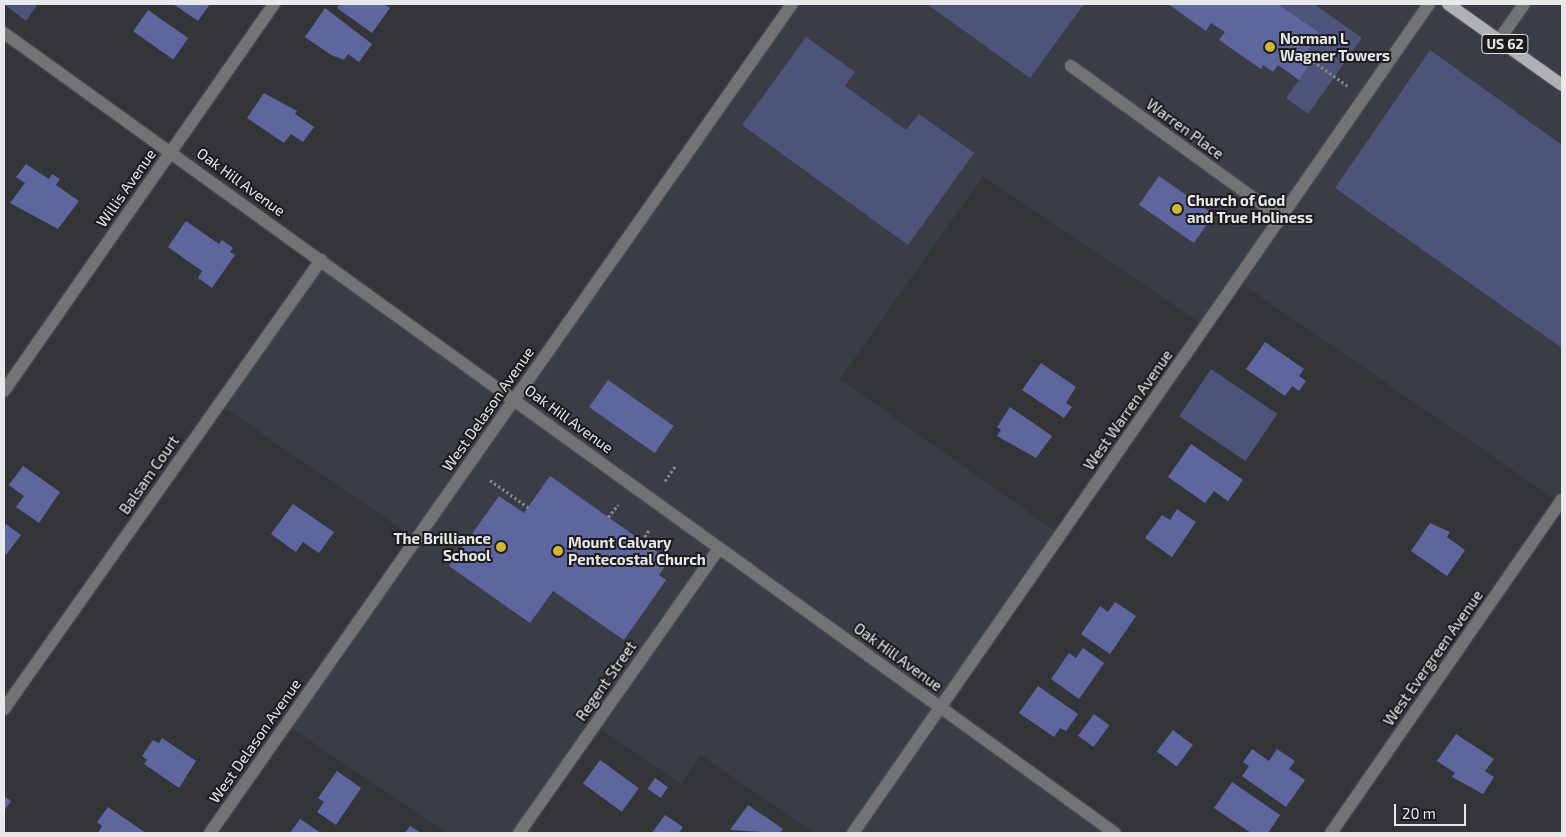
<!DOCTYPE html>
<style>
body{margin:0}
#map{position:relative;width:1566px;height:837px;overflow:hidden;background:#343539;font-family:"Exo 2",sans-serif}
div>[style]{position:absolute}
[style*='--x']{left:calc(var(--x)*1px);top:calc(var(--y)*1px);width:calc(var(--w)*1px);rotate:calc(var(--a)*1deg)}
.built>*{inset:0;background:#3a3c46}
.green>*{inset:0;background:#4e5479;transform-origin:0 0}
.building>*{inset:0;background:#5e66a0;transform-origin:0 0}
.path>*{height:3px;margin-top:-1.5px;transform-origin:0;background:repeating-linear-gradient(90deg,#87878b 0 2.5px,transparent 0 5px)}
.roads{filter:drop-shadow(0 0 1px #515255) drop-shadow(0 0 1px #515255)}
.minor>*{height:12px;margin:-6px;padding:0 6px;transform-origin:6px;border-radius:6px;background:#737375}
.major>*{height:12px;margin:-6px;padding:0 6px;transform-origin:6px;border-radius:6px;background:#b0b0b5}
.dots>*{width:14px;height:14px;translate:-50% -50%;box-sizing:border-box;border:2px solid #1c1c1e;border-radius:50%}
span{translate:-50% -50%;white-space:nowrap;text-align:center;line-height:1.15;-webkit-text-stroke:4px #1c1c1e;paint-order:stroke}
.shield-label span{padding:1px 4px;background:#1c1c1e;border:1px solid;border-radius:4px;-webkit-text-stroke-width:0}
.shield-label{font-size:14px;color:#e8e8eb;font-weight:700}
.poi-label{font-size:15px;color:#e8e8eb;font-weight:700}
.left{translate:0 -50%;text-align:left}
.right{translate:-100% -50%;text-align:right}
.street-label{font-size:15px;color:#e8e8eb}
.frame{position:absolute;inset:0;border:5px solid #e8e8eb;pointer-events:none}
.scale{position:absolute;left:1394px;top:804px;width:72px;height:22px;box-sizing:border-box;border:2px solid #e8e8eb;border-top:0;padding-left:6px;font-size:15px;line-height:18px;white-space:nowrap;color:#e8e8eb;-webkit-text-stroke:4px #1c1c1e;paint-order:stroke}
</style>
<div id="map">
<div class="built">
<i style="clip-path:polygon(792px 4px,1562px 4px,1562px 504px,1238px 281px,1206px 327px,983px 176px,840px 379px,1061px 535px,941px 708px,1115px 833px,814px 833px,701px 755px,681px 784px,595px 725px,519px 833px,447px 833px,286px 724px,416px 539px,219px 404px,321px 260px,514px 399px)"></i>
</div>
<div class="green">
<i style="clip-path:polygon(4px 4px,38px 4px,26px 21px)"></i>
<i style="clip-path:polygon(927px 4px,1084px 4px,1030px 78px)"></i>
<i style="clip-path:polygon(1278px 4px,1314px 4px,1362px 38px,1308px 114px,1286px 98px,1311px 63px,1303px 57px,1320px 33px)"></i>
<i style="clip-path:polygon(806px 37px,855px 72px,845px 86px,906px 130px,919px 114px,974px 153px,908px 245px,742px 125px)"></i>
<i style="clip-path:polygon(1430px 50px,1562px 145px,1562px 348px,1335px 188px)"></i>
<i style="left:1211px;top:369px;width:80px;height:57px;rotate:34deg"></i>
</div>
<div class="building">
<i style="clip-path:polygon(173px 4px,210px 4px,198px 21px)"></i>
<i style="clip-path:polygon(340px 4px,384px 4px,390px 8px,372px 33px,337px 8px)"></i>
<i style="clip-path:polygon(1168px 4px,1278px 4px,1320px 33px,1303px 57px,1311px 63px,1299px 80px,1278px 65px,1273px 72px,1263px 65px,1261px 69px,1219px 40px,1225px 32px,1211px 23px,1206px 31px)"></i>
<i style="clip-path:polygon(325px 8px,372px 44px,359px 62px,348px 54px,344px 60px,331px 55px,305px 37px)"></i>
<i style="left:148px;top:10px;width:49px;height:26px;rotate:35deg"></i>
<i style="clip-path:polygon(264px 93px,297px 111px,295px 114px,314px 127px,303px 142px,291px 134px,284px 143px,247px 118px)"></i>
<i style="clip-path:polygon(26px 164px,49px 179px,52px 174px,60px 179px,56px 185px,79px 201px,58px 229px,10px 203px,25px 183px,16px 177px)"></i>
<i style="left:1159px;top:176px;width:67px;height:35px;rotate:35deg"></i>
<i style="clip-path:polygon(186px 221px,219px 244px,222px 240px,233px 248px,230px 252px,235px 255px,212px 288px,198px 278px,202px 271px,168px 247px)"></i>
<i style="clip-path:polygon(1265px 342px,1304px 369px,1299px 376px,1306px 381px,1299px 391px,1292px 386px,1285px 396px,1246px 369px)"></i>
<i style="clip-path:polygon(1041px 363px,1076px 387px,1066px 403px,1072px 407px,1064px 418px,1022px 390px)"></i>
<i style="left:608px;top:380px;width:80px;height:33px;rotate:35deg"></i>
<i style="clip-path:polygon(1010px 407px,1052px 436px,1036px 458px,997px 436px,1001px 430px,997px 427px)"></i>
<i style="clip-path:polygon(1191px 444px,1243px 480px,1228px 501px,1214px 491px,1205px 503px,1168px 477px)"></i>
<i style="clip-path:polygon(23px 466px,60px 492px,39px 523px,16px 507px,24px 496px,9px 485px)"></i>
<i style="clip-path:polygon(550px 476px,669px 560px,659px 575px,666px 580px,624px 640px,553px 591px,530px 623px,449px 566px,499px 496px,524px 513px)"></i>
<i style="clip-path:polygon(293px 504px,334px 532px,319px 553px,303px 542px,296px 552px,271px 534px)"></i>
<i style="clip-path:polygon(1177px 509px,1196px 522px,1172px 557px,1145px 538px,1162px 515px,1170px 520px)"></i>
<i style="clip-path:polygon(4px 518px,4px 523px,21px 535px,6px 555px,4px 553px)"></i>
<i style="clip-path:polygon(1430px 523px,1450px 532px,1447px 537px,1465px 550px,1447px 576px,1411px 551px)"></i>
<i style="clip-path:polygon(1115px 602px,1136px 616px,1110px 654px,1081px 634px,1100px 606px,1108px 612px)"></i>
<i style="clip-path:polygon(1083px 648px,1104px 663px,1079px 699px,1051px 679px,1069px 653px,1076px 658px)"></i>
<i style="clip-path:polygon(1038px 686px,1078px 714px,1066px 731px,1060px 728px,1054px 737px,1019px 713px)"></i>
<i style="left:1094px;top:714px;width:19px;height:27px;rotate:36deg"></i>
<i style="left:1173px;top:730px;width:25px;height:27px;rotate:37deg"></i>
<i style="clip-path:polygon(1456px 734px,1494px 759px,1485px 771px,1494px 777px,1483px 794px,1452px 777px,1455px 773px,1437px 761px)"></i>
<i style="clip-path:polygon(162px 738px,196px 761px,179px 788px,144px 764px,147px 760px,142px 756px,153px 740px,159px 743px)"></i>
<i style="clip-path:polygon(1252px 749px,1269px 761px,1277px 749px,1295px 761px,1289px 769px,1305px 780px,1286px 807px,1242px 776px,1249px 766px,1243px 762px)"></i>
<i style="left:600px;top:760px;width:48px;height:29px;rotate:36deg"></i>
<i style="clip-path:polygon(337px 771px,361px 788px,336px 825px,317px 812px,324px 802px,318px 798px)"></i>
<i style="left:655px;top:778px;width:16px;height:13px;rotate:35deg"></i>
<i style="clip-path:polygon(1232px 782px,1280px 815px,1268px 833px,1251px 833px,1214px 808px)"></i>
<i style="clip-path:polygon(4px 796px,11px 801px,4px 811px)"></i>
<i style="clip-path:polygon(748px 805px,783px 829px,780px 833px,730px 830px)"></i>
<i style="clip-path:polygon(108px 807px,146px 833px,98px 833px,102px 826px,97px 822px)"></i>
<i style="clip-path:polygon(665px 815px,683px 827px,679px 833px,652px 833px)"></i>
<i style="clip-path:polygon(300px 819px,321px 833px,290px 833px)"></i>
<i style="clip-path:polygon(410px 826px,421px 833px,405px 833px)"></i>
</div>
<div class="path">
<i style="--x:1305;--y:55;--w:54;--a:36"></i>
<i style="--x:490;--y:480;--w:47;--a:35.4"></i>
<i style="--x:665;--y:481;--w:18;--a:-56"></i>
<i style="--x:608;--y:517;--w:16;--a:-50"></i>
<i style="--x:642;--y:541;--w:15;--a:-58"></i>
</div>
<div class="roads">
<div class="minor">
<i style="--x:4;--y:33;--w:1369;--a:35.76"></i>
<i style="--x:1499;--y:40;--w:44;--a:-55.2"></i>
<i style="--x:1071;--y:66;--w:259;--a:35.9"></i>
<i style="--x:4;--y:391;--w:472;--a:-55.1"></i>
<i style="--x:4;--y:709;--w:550;--a:-54.78"></i>
<i style="--x:210;--y:833;--w:1013;--a:-54.93"></i>
<i style="--x:519;--y:833;--w:348;--a:-54.9"></i>
<i style="--x:853;--y:833;--w:1009;--a:-55.21"></i>
<i style="--x:1331;--y:833;--w:405;--a:-55.3"></i>
</div>
<div class="major">
<i style="--x:1448;--y:4;--w:140;--a:35.4"></i>
</div>
</div>
<div class="dots">
<i style="left:1270px;top:47px;background:#d2b736"></i>
<i style="left:1177px;top:209px;background:#d2b736"></i>
<i style="left:501px;top:547px;background:#d2b736"></i>
<i style="left:558px;top:551px;background:#d2b736"></i>
</div>
<div class="shield-label">
<span style="left:1505px;top:44px">US 62</span>
</div>
<div class="poi-label">
<span class="left" style="left:1280px;top:47px">Norman L<br>Wagner Towers</span>
<span class="left" style="left:1187px;top:209px">Church of God<br>and True Holiness</span>
<span class="right" style="left:491px;top:547px">The Brilliance<br>School</span>
<span class="left" style="left:568px;top:551px">Mount Calvary<br>Pentecostal Church</span>
</div>
<div class="street-label">
<span style="left:1185px;top:129px;rotate:36deg">Warren Place</span>
<span style="left:241px;top:182px;rotate:36deg">Oak Hill Avenue</span>
<span style="left:126px;top:188px;rotate:-55deg">Willis Avenue</span>
<span style="left:488px;top:409px;rotate:-55deg">West Delason Avenue</span>
<span style="left:1128px;top:410px;rotate:-55deg">West Warren Avenue</span>
<span style="left:569px;top:419px;rotate:36deg">Oak Hill Avenue</span>
<span style="left:149px;top:475px;rotate:-55deg">Balsam Court</span>
<span style="left:898px;top:657px;rotate:36deg">Oak Hill Avenue</span>
<span style="left:1433px;top:658px;rotate:-55deg">West Evergreen Avenue</span>
<span style="left:606px;top:681px;rotate:-55deg">Regent Street</span>
<span style="left:255px;top:741px;rotate:-55deg">West Delason Avenue</span>
</div>
<div class="frame"></div>
<div class="scale">20 m</div>
</div>
